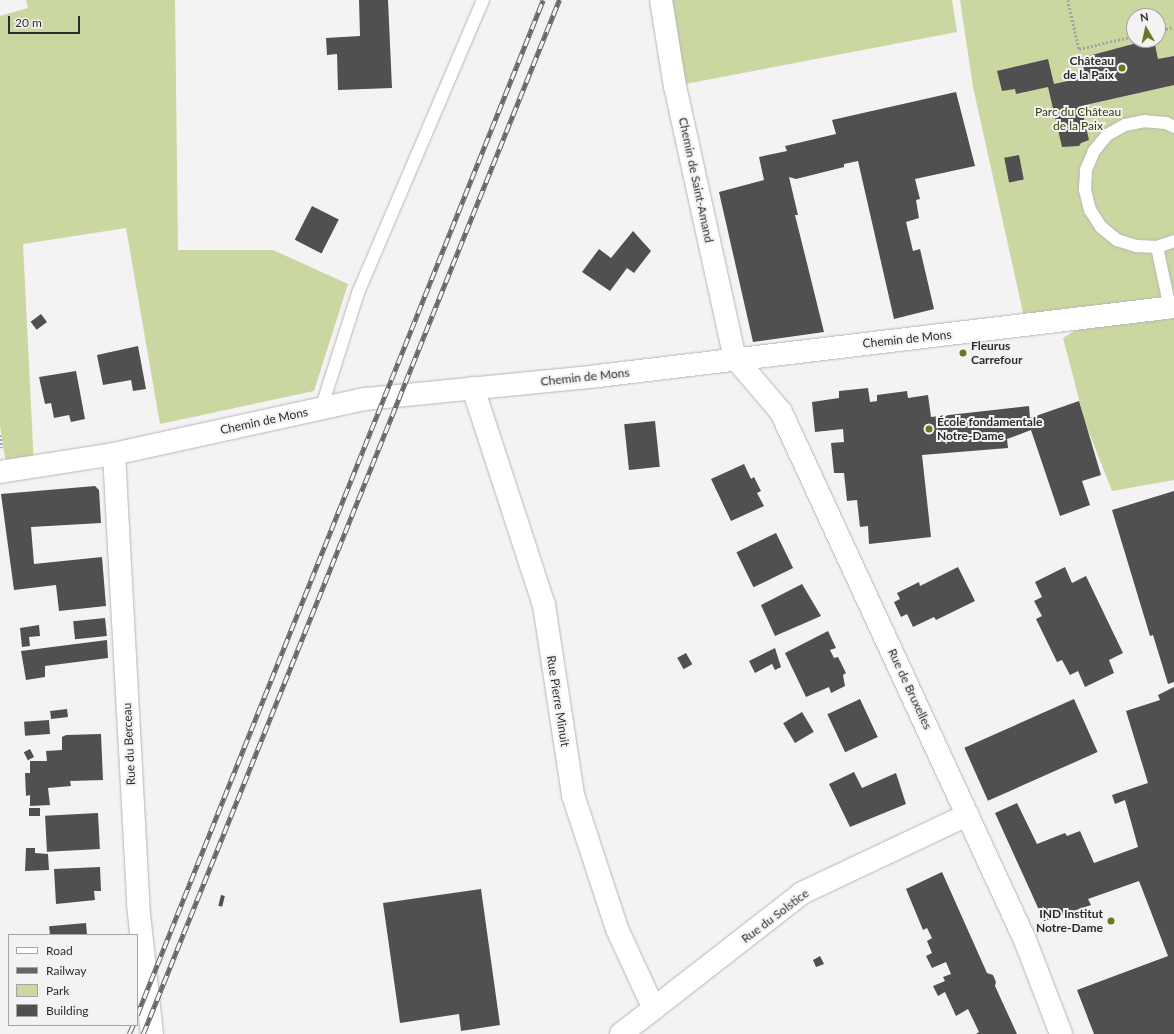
<!DOCTYPE html>
<meta charset="utf-8">
<style>
body{margin:0}
#map{position:relative;width:1174px;height:1034px;overflow:hidden;background:#f5f2f4;font-family:Lato,sans-serif}
div>[style]{position:absolute}
[style*='--x']{left:calc(var(--x)*1px);top:calc(var(--y)*1px);width:calc(var(--w)*1px);rotate:calc(var(--a)*1deg)}
.green>*{inset:0;background:#cad7a1}
.building>*{inset:0;background:#524f51;transform-origin:0 0}
.path>*{height:2.5px;margin-top:-1.25px;transform-origin:0;background:repeating-linear-gradient(90deg,#a5a3a4 0 2px,transparent 0 4px)}
.roads{filter:drop-shadow(0 0 1px #b7b4b6) drop-shadow(0 0 1px #b7b4b6)}
.service>*{height:12px;margin:-6px;padding:0 6px;transform-origin:6px;border-radius:6px;background:#fff}
.minor>*{height:22px;margin:-11px;padding:0 11px;transform-origin:11px;border-radius:11px;background:#fff}
.tertiary>*{height:22px;margin:-11px;padding:0 11px;transform-origin:11px;border-radius:11px;background:#fff}
.rail>*{height:4.5px;margin-top:-2.25px;transform-origin:0;background:repeating-linear-gradient(90deg,#f5f2f4 0 9px,#666465 0 18px);box-sizing:border-box;border-block:1px solid #666465}
.dots>*{width:11px;height:11px;translate:-50% -50%;box-sizing:border-box;border:2px solid #f5f2f4;border-radius:50%}
span{translate:-50% -50%;white-space:nowrap;text-align:center;line-height:1.15;-webkit-text-stroke:4px #f5f2f4;paint-order:stroke}
.poi-label{font-size:12px;color:#2d2c2c;font-weight:700}
.right{translate:-100% -50%;text-align:right}
.left{translate:0 -50%;text-align:left}
.park-label{font-size:12px;color:#363f08}
.street-label{font-size:12px;color:#2d2c2c}
.legend{position:absolute;left:8px;top:934px;width:130px;height:92px;box-sizing:border-box;background:#f5f2f4;border:1px solid #a5a3a4;margin:0;padding:5px 7px;list-style:none;font-size:12px;color:#2d2c2c}
.legend li{display:flex;align-items:center;gap:8px;height:20px}
.legend b{width:20px;border:1px solid #a5a3a4}
.north{position:absolute;left:1126px;top:8px;width:40px;height:40px;box-sizing:border-box;background:#f5f2f4;border:1px solid #a5a3a4;border-radius:50%;rotate:351deg;font-size:11px;font-weight:700;line-height:16px;text-align:center;color:#2d2c2c}
.north::after{content:'';display:block;margin:auto;width:14px;height:18px;background:#687825;clip-path:polygon(50% 0,100% 100%,50% 72%,0 100%)}
.scale{position:absolute;left:8px;top:16px;width:72px;height:18px;box-sizing:border-box;border:2px solid #2d2c2c;border-top:0;padding-left:5px;font-size:12px;line-height:14px;white-space:nowrap;color:#2d2c2c;-webkit-text-stroke:3px #f5f2f4;paint-order:stroke}
</style>
<div id="map">
<div class="green">
<i style="clip-path:polygon(26px 0,175px 0,178px 250px,273px 250px,348px 284px,314px 391px,160px 424px,126px 228px,23px 244px,34px 466px,7px 470px,0 426px,0 16px,28px 8px)"></i>
<i style="clip-path:polygon(661px 0,952px 0,957px 32px,675px 86px)"></i>
<i style="clip-path:polygon(evenodd,960px 0,1174px 0,1174px 480px,1112px 491px,1085px 422px,1063px 338px,1094px 319px,1026px 326px,973px 87px,960px 0,1134px 16px,1158px 16px,1158px 40px,1134px 40px,1134px 16px)"></i>
</div>
<div class="building">
<i style="clip-path:polygon(359px 0,388px 0,392px 88px,338px 90px,337px 54px,327px 55px,326px 38px,360px 36px)"></i>
<i style="clip-path:polygon(1148px 40px,1154px 40px,1158px 59px,1174px 56px,1174px 85px,1081px 106px,1089px 140px,1081px 143px,1079px 146px,1062px 147px,1048px 87px,1016px 94px,1015px 89px,1002px 91px,997px 71px,1048px 59px,1054px 84px,1086px 77px,1081px 58px)"></i>
<i style="clip-path:polygon(956px 92px,975px 166px,915px 179px,920px 199px,916px 200px,919px 218px,906px 222px,913px 251px,920px 249px,934px 309px,894px 319px,858px 161px,844px 164px,844px 167px,796px 179px,789px 177px,798px 215px,795px 215px,824px 332px,753px 342px,719px 192px,764px 180px,759px 157px,787px 151px,785px 146px,836px 134px,832px 120px)"></i>
<i style="left:1019px;top:155px;width:25px;height:15px;rotate:79deg"></i>
<i style="left:312px;top:206px;width:30px;height:38px;rotate:27deg"></i>
<i style="clip-path:polygon(633px 231px,651px 251px,634px 273px,627px 268px,610px 291px,582px 272px,599px 249px,611px 258px)"></i>
<i style="left:41px;top:314px;width:10px;height:13px;rotate:53deg"></i>
<i style="clip-path:polygon(138px 346px,146px 389px,133px 391px,131px 380px,103px 385px,97px 355px)"></i>
<i style="clip-path:polygon(76px 371px,85px 419px,71px 422px,69px 415px,54px 418px,51px 403px,45px 404px,39px 377px)"></i>
<i style="clip-path:polygon(868px 388px,870px 402px,877px 401px,877px 395px,907px 391px,908px 398px,928px 395px,931px 417px,1029px 406px,1030px 418px,1079px 401px,1101px 475px,1082px 481px,1090px 505px,1060px 516px,1031px 430px,1007px 439px,1008px 448px,922px 455px,931px 537px,869px 544px,868px 526px,860px 527px,857px 500px,847px 501px,844px 473px,834px 473px,831px 443px,844px 442px,843px 429px,815px 432px,812px 402px,839px 398px,839px 391px)"></i>
<i style="left:655px;top:421px;width:46px;height:31px;rotate:84deg"></i>
<i style="clip-path:polygon(744px 464px,751px 479px,754px 477px,761px 491px,757px 493px,764px 506px,731px 521px,711px 479px)"></i>
<i style="clip-path:polygon(95px 486px,99px 490px,101px 523px,31px 527px,34px 564px,102px 557px,106px 606px,59px 611px,56px 585px,14px 590px,1px 494px)"></i>
<i style="clip-path:polygon(1174px 491px,1174px 682px,1168px 684px,1153px 635px,1150px 636px,1112px 510px)"></i>
<i style="left:776px;top:533px;width:39px;height:44px;rotate:64deg"></i>
<i style="clip-path:polygon(958px 567px,975px 601px,936px 620px,934px 617px,913px 627px,907px 614px,901px 617px,894px 602px,900px 599px,897px 593px,919px 582px,920px 586px)"></i>
<i style="clip-path:polygon(1065px 567px,1072px 583px,1086px 576px,1123px 653px,1109px 660px,1114px 673px,1085px 687px,1078px 671px,1070px 675px,1062px 660px,1057px 662px,1036px 619px,1042px 616px,1034px 601px,1042px 597px,1035px 582px)"></i>
<i style="clip-path:polygon(802px 584px,821px 616px,775px 636px,761px 605px)"></i>
<i style="left:105px;top:618px;width:18px;height:32px;rotate:84deg"></i>
<i style="clip-path:polygon(39px 625px,40px 636px,29px 637px,30px 646px,22px 647px,20px 628px)"></i>
<i style="clip-path:polygon(828px 631px,836px 648px,830px 650px,834px 658px,838px 657px,846px 673px,843px 675px,845px 686px,831px 693px,829px 687px,806px 697px,785px 653px)"></i>
<i style="clip-path:polygon(107px 640px,108px 658px,45px 666px,45px 677px,26px 680px,21px 651px)"></i>
<i style="clip-path:polygon(775px 648px,781px 667px,775px 670px,772px 664px,755px 673px,749px 661px)"></i>
<i style="left:686px;top:653px;width:13px;height:10px;rotate:61deg"></i>
<i style="clip-path:polygon(1174px 687px,1174px 1034px,1094px 1034px,1077px 990px,1168px 956px,1139px 881px,1088px 899px,1091px 905px,1044px 921px,995px 813px,1017px 803px,1037px 844px,1065px 833px,1067px 836px,1080px 831px,1094px 863px,1138px 847px,1125px 800px,1115px 804px,1112px 795px,1148px 783px,1126px 711px,1160px 700px,1158px 695px)"></i>
<i style="left:860px;top:699px;width:42px;height:36px;rotate:65deg"></i>
<i style="left:1074px;top:699px;width:58px;height:120px;rotate:66deg"></i>
<i style="left:67px;top:709px;width:8px;height:17px;rotate:83deg"></i>
<i style="left:802px;top:712px;width:23px;height:22px;rotate:59deg"></i>
<i style="left:49px;top:720px;width:14px;height:25px;rotate:86deg"></i>
<i style="clip-path:polygon(101px 734px,103px 780px,70px 781px,71px 786px,48px 788px,50px 805px,30px 806px,30px 795px,26px 796px,25px 773px,30px 773px,30px 761px,47px 761px,46px 751px,62px 750px,62px 737px,66px 735px)"></i>
<i style="left:30px;top:749px;width:9px;height:7px;rotate:63deg"></i>
<i style="clip-path:polygon(854px 772px,862px 788px,896px 773px,906px 804px,850px 827px,829px 784px)"></i>
<i style="left:29px;top:808px;width:11px;height:8px"></i>
<i style="left:98px;top:813px;width:36px;height:53px;rotate:87deg"></i>
<i style="clip-path:polygon(26px 848px,35px 848px,35px 853px,48px 854px,49px 870px,25px 871px)"></i>
<i style="clip-path:polygon(100px 867px,101px 891px,94px 891px,95px 900px,56px 904px,54px 869px)"></i>
<i style="clip-path:polygon(942px 872px,987px 973px,993px 975px,996px 982px,995px 986px,1017px 1034px,976px 1034px,979px 1032px,968px 1009px,956px 1016px,945px 992px,938px 996px,933px 986px,945px 981px,943px 977px,951px 974px,946px 962px,932px 968px,926px 956px,932px 953px,927px 941px,932px 938px,927px 928px,923px 930px,906px 889px)"></i>
<i style="clip-path:polygon(481px 889px,500px 1025px,461px 1031px,459px 1014px,400px 1023px,383px 903px)"></i>
<i style="left:221px;top:895px;width:4px;height:11px;rotate:14deg"></i>
<i style="left:86px;top:923px;width:12px;height:37px;rotate:85deg"></i>
<i style="clip-path:polygon(820px 956px,824px 964px,816px 967px,813px 960px)"></i>
</div>
<div class="path">
<i style="--x:1068;--y:0;--w:50;--a:77.3"></i>
<i style="--x:1079;--y:49;--w:57;--a:-13.3"></i>
<i style="--x:1158;--y:31;--w:16;--a:-14"></i>
<i style="--x:0;--y:435;--w:13;--a:81"></i>
</div>
<div class="roads">
<div class="service">
<i style="--x:1174;--y:127;--w:9;--a:-153"></i>
<i style="--x:1166;--y:123;--w:21;--a:-175"></i>
<i style="--x:1145;--y:121;--w:20;--a:169"></i>
<i style="--x:1125;--y:125;--w:21;--a:151"></i>
<i style="--x:1107;--y:135;--w:21;--a:129"></i>
<i style="--x:1094;--y:151;--w:21;--a:113"></i>
<i style="--x:1086;--y:170;--w:20;--a:93"></i>
<i style="--x:1085;--y:190;--w:21;--a:76"></i>
<i style="--x:1090;--y:210;--w:20;--a:57"></i>
<i style="--x:1101;--y:227;--w:21;--a:39"></i>
<i style="--x:1117;--y:240;--w:21;--a:17"></i>
<i style="--x:1137;--y:246;--w:20;--a:3"></i>
<i style="--x:1157;--y:247;--w:18;--a:-19"></i>
<i style="--x:1157;--y:247;--w:62;--a:78"></i>
<i style="--x:321;--y:409;--w:122;--a:-72.3"></i>
<i style="--x:358;--y:293;--w:319;--a:-66.9"></i>
</div>
<div class="minor">
<i style="--x:735;--y:358;--w:71;--a:49.6"></i>
<i style="--x:781;--y:412;--w:582;--a:65.2"></i>
<i style="--x:1025;--y:940;--w:101;--a:69"></i>
<i style="--x:473;--y:388;--w:228;--a:71.9"></i>
<i style="--x:544;--y:605;--w:192;--a:81.3"></i>
<i style="--x:573;--y:795;--w:141;--a:71.8"></i>
<i style="--x:617;--y:929;--w:88;--a:65.2"></i>
<i style="--x:114;--y:454;--w:451;--a:86.9"></i>
<i style="--x:138;--y:904;--w:131;--a:83.9"></i>
<i style="--x:621;--y:1034;--w:229;--a:-37.9"></i>
<i style="--x:802;--y:893;--w:183;--a:-25.3"></i>
</div>
<div class="tertiary">
<i style="--x:661;--y:0;--w:87;--a:80.8"></i>
<i style="--x:675;--y:86;--w:279;--a:77.6"></i>
<i style="--x:0;--y:472;--w:115;--a:-9"></i>
<i style="--x:114;--y:454;--w:257;--a:-12.4"></i>
<i style="--x:365;--y:399;--w:234;--a:-5.6"></i>
<i style="--x:598;--y:376;--w:580;--a:-6.83"></i>
</div>
</div>
<div class="rail">
<i style="--x:137;--y:1015;--w:1093;--a:-68.2"></i>
<i style="--x:129;--y:1034;--w:10;--a:-66"></i>
<i style="--x:143;--y:1034;--w:1115;--a:-68.08"></i>
</div>
<div class="dots">
<i style="left:1122px;top:68px;background:#687825"></i>
<i style="left:963px;top:353px;background:#687825"></i>
<i style="left:929px;top:429px;background:#687825"></i>
<i style="left:1111px;top:921px;background:#687825"></i>
</div>
<div class="poi-label">
<span class="right" style="left:1114px;top:68px">Château<br>de la Paix</span>
<span class="left" style="left:971px;top:353px">Fleurus<br>Carrefour</span>
<span class="left" style="left:937px;top:429px">École fondamentale<br>Notre-Dame</span>
<span class="right" style="left:1103px;top:921px">IND Institut<br>Notre-Dame</span>
</div>
<div class="park-label">
<span style="left:1078px;top:119px">Parc du Château<br>de la Paix</span>
</div>
<div class="street-label">
<span style="left:696px;top:180px;rotate:78deg">Chemin de Saint-Amand</span>
<span style="left:907px;top:339px;rotate:-6deg">Chemin de Mons</span>
<span style="left:585px;top:377px;rotate:-6deg">Chemin de Mons</span>
<span style="left:264px;top:421px;rotate:-12deg">Chemin de Mons</span>
<span style="left:910px;top:689px;rotate:65deg">Rue de Bruxelles</span>
<span style="left:558px;top:701px;rotate:81deg">Rue Pierre Minuit</span>
<span style="left:129px;top:744px;rotate:-93deg">Rue du Berceau</span>
<span style="left:775px;top:916px;rotate:-37deg">Rue du Solstice</span>
</div>
<ul class="legend">
<li><b style="height:5px;background:#fff"></b>Road</li>
<li><b style="height:5px;background:#666465"></b>Railway</li>
<li><b style="height:11px;background:#cad7a1"></b>Park</li>
<li><b style="height:11px;background:#524f51"></b>Building</li>
</ul>
<div class="north">N</div>
<div class="scale">20 m</div>
</div>
